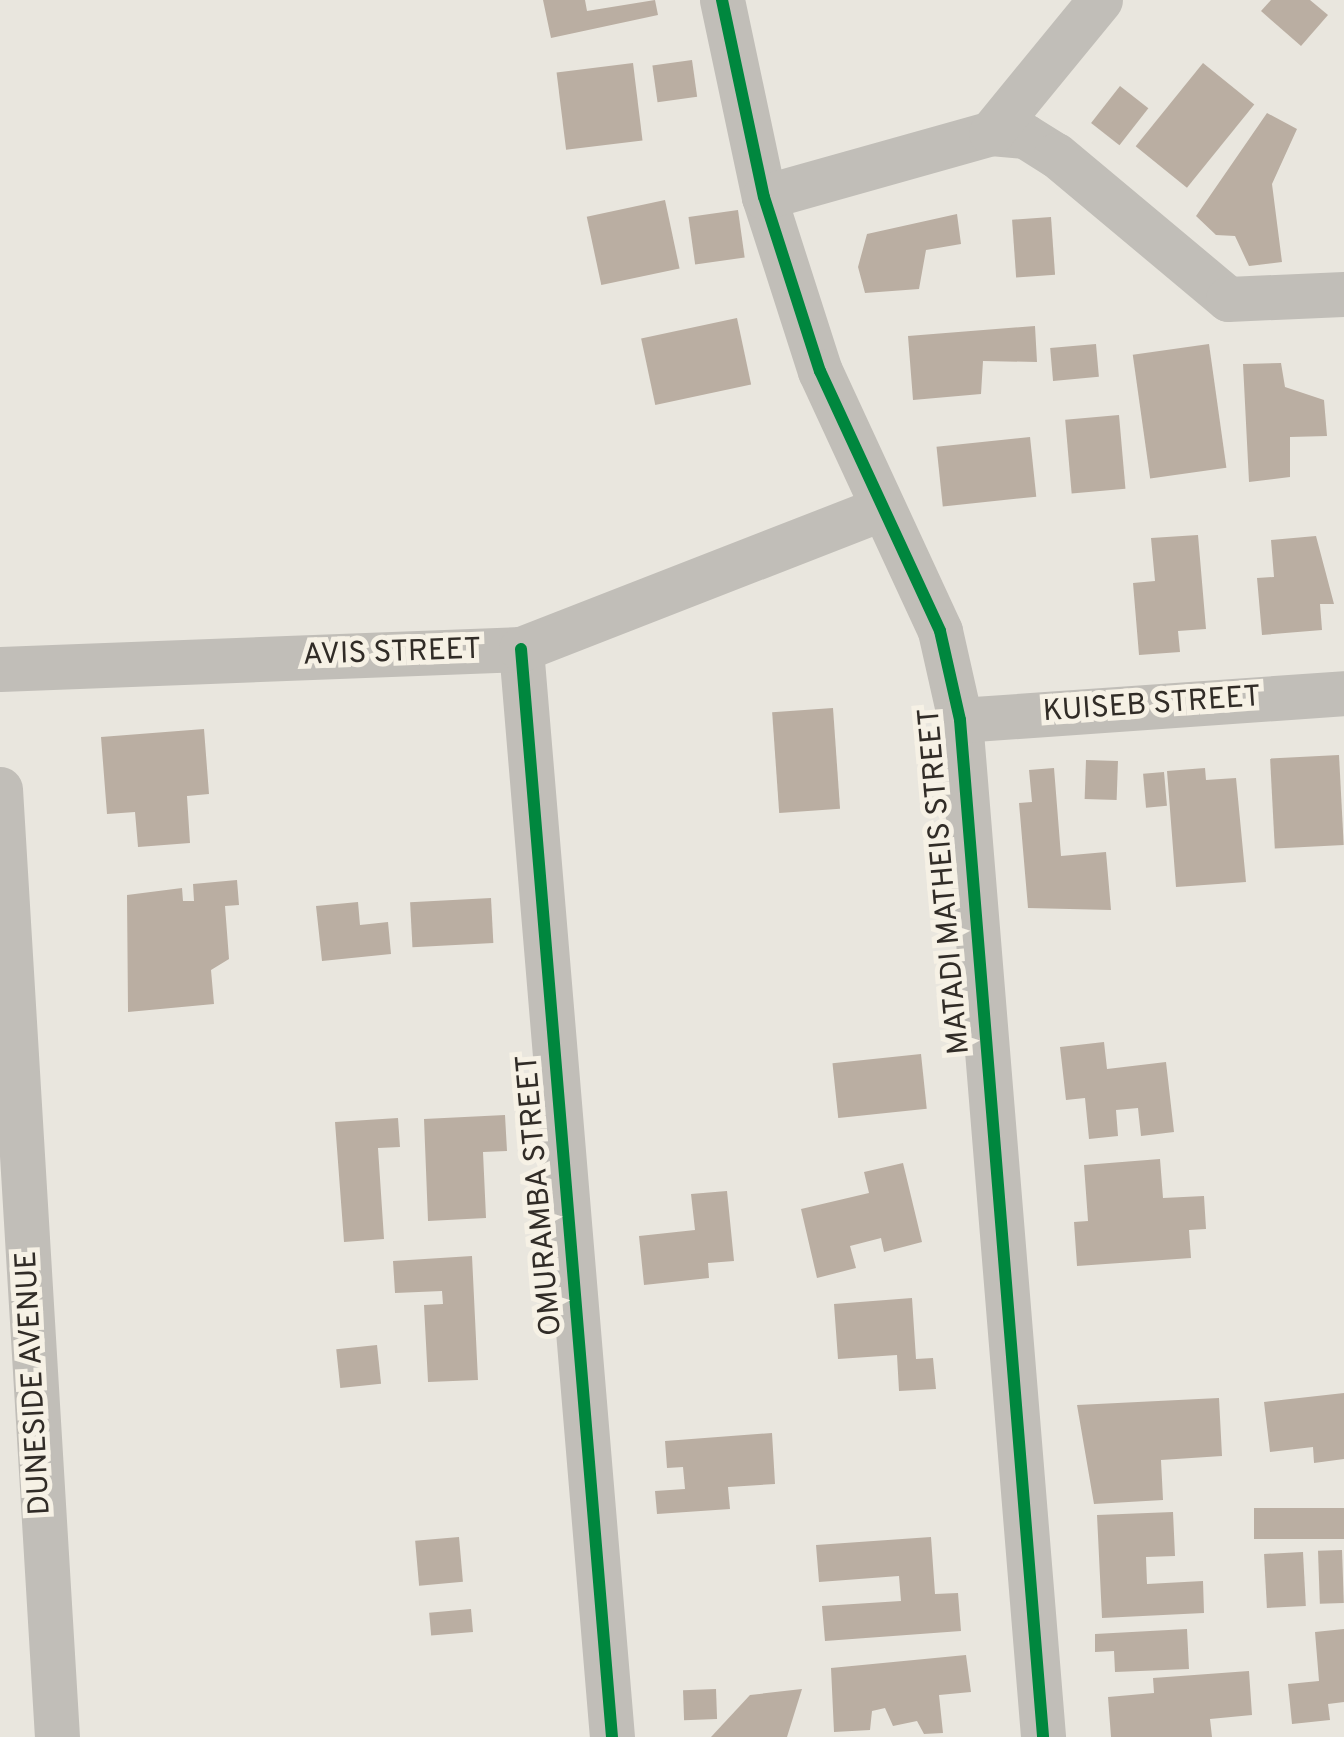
<!DOCTYPE html>
<style>
body{margin:0}
#map{position:relative;width:1344px;height:1737px;overflow:hidden;background:#e9e6de;font-family:Overpass,sans-serif}
div>[style]{position:absolute}
[style*='--x']{left:calc(var(--x)*1px);top:calc(var(--y)*1px);width:calc(var(--w)*1px);rotate:calc(var(--a)*1deg)}
.building>*{inset:0;background:#baaea2;transform-origin:0 0}
.minor>*{height:45px;margin:-22.5px;padding:0 22.5px;transform-origin:22.5px;border-radius:22.5px;background:#c1beb8}
.cycleway>*{height:12px;margin:-6px;padding:0 6px;transform-origin:6px;border-radius:6px;background:#00873e}
span{translate:-50% -50%;white-space:nowrap;text-align:center;line-height:1.15;-webkit-text-stroke:10px #f6f1e5;paint-order:stroke}
.street-label{font-size:30px;color:#312c27}
</style>
<div id="map">
<div class="building">
<i style="clip-path:polygon(543px 0,585px 0,587px 11px,655px 0,658px 15px,551px 38px)"></i>
<i style="clip-path:polygon(1271px 0,1310px 0,1328px 15px,1301px 46px,1261px 11px)"></i>
<i style="left:692px;top:60px;width:37px;height:40px;rotate:82deg"></i>
<i style="left:633px;top:63px;width:78px;height:77px;rotate:83deg"></i>
<i style="left:1203px;top:63px;width:66px;height:107px;rotate:39deg"></i>
<i style="left:1120px;top:86px;width:36px;height:47px;rotate:38deg"></i>
<i style="clip-path:polygon(1267px 113px,1297px 129px,1272px 184px,1282px 262px,1249px 266px,1235px 236px,1216px 235px,1196px 216px)"></i>
<i style="left:665px;top:200px;width:70px;height:80px;rotate:78deg"></i>
<i style="left:738px;top:210px;width:48px;height:50px;rotate:82deg"></i>
<i style="clip-path:polygon(957px 214px,961px 244px,926px 250px,919px 289px,865px 293px,858px 267px,867px 234px)"></i>
<i style="left:1051px;top:217px;width:58px;height:39px;rotate:86deg"></i>
<i style="left:737px;top:318px;width:68px;height:98px;rotate:78deg"></i>
<i style="clip-path:polygon(1035px 326px,1037px 362px,983px 361px,981px 394px,913px 400px,908px 336px)"></i>
<i style="left:1096px;top:344px;width:33px;height:46px;rotate:85deg"></i>
<i style="left:1209px;top:344px;width:125px;height:77px;rotate:82deg"></i>
<i style="clip-path:polygon(1281px 363px,1285px 387px,1324px 400px,1327px 436px,1290px 437px,1290px 477px,1249px 482px,1243px 364px)"></i>
<i style="left:1119px;top:415px;width:74px;height:54px;rotate:85deg"></i>
<i style="left:1030px;top:437px;width:60px;height:94px;rotate:84deg"></i>
<i style="clip-path:polygon(1198px 535px,1206px 629px,1178px 631px,1180px 652px,1139px 655px,1133px 583px,1155px 581px,1151px 538px)"></i>
<i style="clip-path:polygon(1316px 536px,1334px 604px,1320px 604px,1322px 630px,1262px 635px,1257px 578px,1274px 577px,1271px 540px)"></i>
<i style="left:833px;top:708px;width:101px;height:61px;rotate:86deg"></i>
<i style="clip-path:polygon(204px 729px,209px 794px,187px 796px,190px 843px,138px 847px,135px 812px,107px 814px,101px 737px)"></i>
<i style="left:1339px;top:755px;width:90px;height:69px;rotate:87deg"></i>
<i style="left:1086px;top:760px;width:32px;height:39px;rotate:2deg"></i>
<i style="clip-path:polygon(1054px 768px,1061px 856px,1106px 852px,1111px 910px,1028px 908px,1019px 803px,1032px 802px,1029px 770px)"></i>
<i style="clip-path:polygon(1205px 768px,1206px 780px,1236px 778px,1246px 882px,1176px 887px,1167px 771px)"></i>
<i style="left:1164px;top:772px;width:34px;height:21px;rotate:85deg"></i>
<i style="clip-path:polygon(237px 880px,239px 905px,225px 906px,229px 959px,211px 970px,214px 1004px,128px 1012px,127px 895px,182px 888px,183px 901px,194px 901px,193px 884px)"></i>
<i style="left:491px;top:898px;width:45px;height:81px;rotate:87deg"></i>
<i style="clip-path:polygon(358px 902px,360px 925px,388px 922px,391px 954px,322px 961px,316px 906px)"></i>
<i style="clip-path:polygon(1104px 1042px,1107px 1069px,1166px 1062px,1174px 1132px,1141px 1136px,1138px 1108px,1116px 1110px,1118px 1136px,1089px 1139px,1085px 1098px,1066px 1100px,1060px 1047px)"></i>
<i style="left:921px;top:1054px;width:55px;height:89px;rotate:84deg"></i>
<i style="clip-path:polygon(505px 1115px,507px 1151px,483px 1152px,486px 1218px,428px 1221px,424px 1119px)"></i>
<i style="clip-path:polygon(398px 1118px,400px 1147px,378px 1148px,384px 1239px,344px 1242px,335px 1122px)"></i>
<i style="clip-path:polygon(1160px 1159px,1163px 1198px,1204px 1196px,1206px 1229px,1189px 1230px,1191px 1258px,1077px 1266px,1074px 1222px,1088px 1221px,1084px 1165px)"></i>
<i style="clip-path:polygon(903px 1163px,922px 1242px,884px 1252px,881px 1238px,850px 1246px,856px 1268px,817px 1278px,801px 1209px,869px 1193px,864px 1172px)"></i>
<i style="clip-path:polygon(727px 1191px,734px 1261px,708px 1263px,709px 1278px,644px 1285px,639px 1236px,695px 1230px,691px 1194px)"></i>
<i style="clip-path:polygon(472px 1256px,478px 1380px,428px 1382px,424px 1305px,443px 1304px,442px 1291px,395px 1293px,393px 1261px)"></i>
<i style="clip-path:polygon(912px 1298px,916px 1359px,933px 1358px,936px 1389px,899px 1391px,897px 1355px,838px 1359px,834px 1304px)"></i>
<i style="left:377px;top:1345px;width:39px;height:41px;rotate:84deg"></i>
<i style="clip-path:polygon(1344px 1393px,1344px 1459px,1314px 1463px,1313px 1447px,1270px 1452px,1264px 1402px)"></i>
<i style="clip-path:polygon(1219px 1398px,1222px 1456px,1161px 1460px,1163px 1500px,1094px 1504px,1077px 1405px)"></i>
<i style="clip-path:polygon(772px 1433px,775px 1484px,728px 1487px,730px 1509px,657px 1514px,655px 1491px,685px 1489px,683px 1467px,667px 1468px,665px 1441px)"></i>
<i style="left:1344px;top:1508px;width:31px;height:90px;rotate:90deg"></i>
<i style="clip-path:polygon(1173px 1512px,1175px 1556px,1146px 1557px,1147px 1584px,1203px 1581px,1204px 1613px,1102px 1618px,1097px 1515px)"></i>
<i style="left:459px;top:1537px;width:45px;height:44px;rotate:85deg"></i>
<i style="clip-path:polygon(931px 1537px,935px 1594px,958px 1593px,961px 1631px,825px 1641px,822px 1606px,901px 1601px,899px 1576px,819px 1582px,816px 1545px)"></i>
<i style="left:1342px;top:1550px;width:53px;height:24px;rotate:88deg"></i>
<i style="left:1303px;top:1552px;width:54px;height:39px;rotate:87deg"></i>
<i style="left:471px;top:1609px;width:23px;height:42px;rotate:85deg"></i>
<i style="clip-path:polygon(1187px 1629px,1189px 1669px,1115px 1672px,1114px 1651px,1095px 1652px,1095px 1634px)"></i>
<i style="clip-path:polygon(1344px 1629px,1344px 1702px,1328px 1704px,1330px 1720px,1292px 1724px,1288px 1684px,1319px 1681px,1315px 1632px)"></i>
<i style="clip-path:polygon(966px 1655px,971px 1692px,939px 1695px,943px 1733px,924px 1734px,917px 1721px,893px 1726px,885px 1708px,872px 1711px,870px 1730px,834px 1732px,831px 1668px)"></i>
<i style="clip-path:polygon(1249px 1671px,1252px 1715px,1210px 1719px,1212px 1737px,1111px 1737px,1108px 1697px,1154px 1693px,1153px 1678px)"></i>
<i style="left:716px;top:1689px;width:30px;height:33px;rotate:88deg"></i>
<i style="clip-path:polygon(802px 1689px,787px 1737px,711px 1737px,750px 1695px)"></i>
</div>
<div class="minor">
<i style="--x:722;--y:0;--w:201;--a:78"></i>
<i style="--x:764;--y:197;--w:183;--a:72.2"></i>
<i style="--x:820;--y:371;--w:286;--a:65.2"></i>
<i style="--x:940;--y:631;--w:91;--a:77.3"></i>
<i style="--x:960;--y:720;--w:1020;--a:85.33"></i>
<i style="--x:991;--y:133;--w:34;--a:5"></i>
<i style="--x:1025;--y:136;--w:36;--a:32"></i>
<i style="--x:1056;--y:155;--w:224;--a:39.9"></i>
<i style="--x:1228;--y:299;--w:116;--a:-2.5"></i>
<i style="--x:764;--y:197;--w:236;--a:-15.7"></i>
<i style="--x:991;--y:133;--w:172;--a:-50.7"></i>
<i style="--x:521;--y:649;--w:1092;--a:85.22"></i>
<i style="--x:0;--y:669;--w:521;--a:-2.2"></i>
<i style="--x:521;--y:649;--w:382;--a:-21.3"></i>
<i style="--x:960;--y:720;--w:385;--a:-4"></i>
<i style="--x:0;--y:789;--w:950;--a:86.56"></i>
</div>
<div class="cycleway">
<i style="--x:722;--y:0;--w:201;--a:78"></i>
<i style="--x:764;--y:197;--w:183;--a:72.2"></i>
<i style="--x:820;--y:371;--w:286;--a:65.2"></i>
<i style="--x:940;--y:631;--w:91;--a:77.3"></i>
<i style="--x:960;--y:720;--w:1020;--a:85.33"></i>
<i style="--x:521;--y:649;--w:1092;--a:85.22"></i>
</div>
<div class="street-label">
<span style="left:392px;top:654px;rotate:-2deg">AVIS STREET</span>
<span style="left:1152px;top:706px;rotate:-4deg">KUISEB STREET</span>
<span style="left:946px;top:881px;rotate:-95deg">MATADI MATHEIS STREET</span>
<span style="left:541px;top:1195px;rotate:-95deg">OMURAMBA STREET</span>
<span style="left:35px;top:1383px;rotate:-93deg">DUNESIDE AVENUE</span>
</div>
</div>
